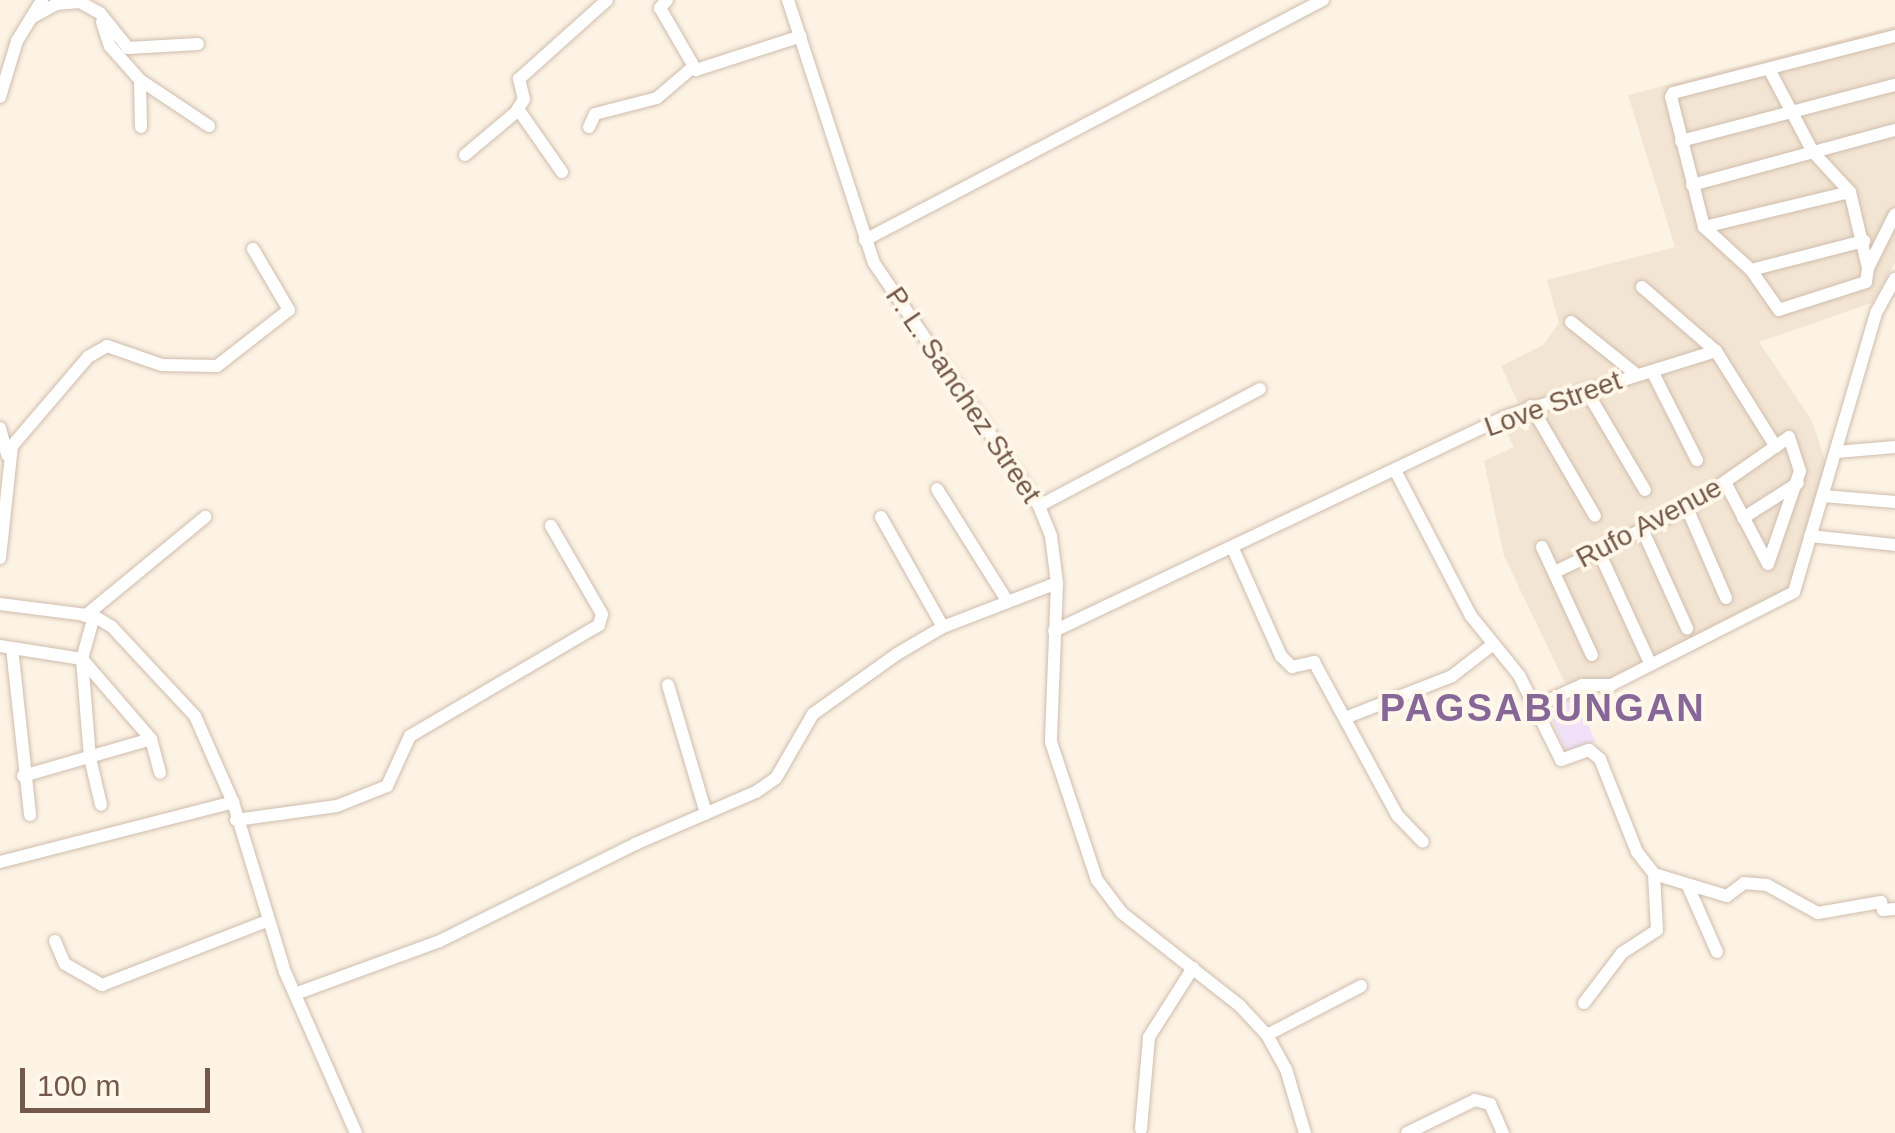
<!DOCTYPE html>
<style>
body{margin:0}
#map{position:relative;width:1895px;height:1133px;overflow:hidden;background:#fcf3e4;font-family:Arial,sans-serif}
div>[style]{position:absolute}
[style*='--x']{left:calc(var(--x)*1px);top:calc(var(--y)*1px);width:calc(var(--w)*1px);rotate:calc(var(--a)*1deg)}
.residential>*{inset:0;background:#f3e5d3}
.education>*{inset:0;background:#f0e1f8;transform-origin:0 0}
.roads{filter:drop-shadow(0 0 2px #cfbdae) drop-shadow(0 0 2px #cfbdae)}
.minor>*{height:12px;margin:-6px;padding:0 6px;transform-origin:6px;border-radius:6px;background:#fff}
span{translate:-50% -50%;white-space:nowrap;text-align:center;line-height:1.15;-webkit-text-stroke:8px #fff7ea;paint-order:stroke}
.street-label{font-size:28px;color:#74594a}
.district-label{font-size:38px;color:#876698;font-weight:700;letter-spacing:2.5px}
.scale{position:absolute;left:20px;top:1068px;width:190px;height:45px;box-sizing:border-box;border:5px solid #74594a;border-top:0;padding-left:12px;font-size:30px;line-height:35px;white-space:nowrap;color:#74594a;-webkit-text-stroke:8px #fff7ea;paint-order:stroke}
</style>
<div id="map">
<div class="residential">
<i style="clip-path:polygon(1895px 26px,1895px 263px,1872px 303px,1759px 342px,1811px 419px,1828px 469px,1788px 597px,1607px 680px,1565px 683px,1504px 556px,1484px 461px,1514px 447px,1497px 415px,1518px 403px,1501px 366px,1543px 345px,1559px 323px,1547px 280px,1675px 247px,1628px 95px)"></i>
</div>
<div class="education">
<i style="left:1573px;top:691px;width:55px;height:31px;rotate:66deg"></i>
</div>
<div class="roads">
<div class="minor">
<i style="--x:667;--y:0;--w:11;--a:131"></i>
<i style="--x:660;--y:8;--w:72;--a:59.9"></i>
<i style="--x:696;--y:70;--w:110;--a:-17.9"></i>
<i style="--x:788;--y:0;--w:277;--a:71.9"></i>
<i style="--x:874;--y:263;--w:294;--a:55.8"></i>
<i style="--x:1039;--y:506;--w:32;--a:68"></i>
<i style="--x:1051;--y:536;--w:47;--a:82.7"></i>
<i style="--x:1057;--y:583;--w:159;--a:92.2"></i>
<i style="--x:1051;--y:742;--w:145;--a:71.6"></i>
<i style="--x:1097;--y:880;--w:41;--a:52.9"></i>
<i style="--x:1122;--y:913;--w:150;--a:38.2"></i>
<i style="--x:1240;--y:1006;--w:40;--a:47"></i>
<i style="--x:1267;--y:1035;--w:39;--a:61"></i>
<i style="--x:1286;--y:1069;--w:67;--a:73.5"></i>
<i style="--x:31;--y:18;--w:29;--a:-29"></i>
<i style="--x:56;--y:4;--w:24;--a:-5"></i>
<i style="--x:80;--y:2;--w:23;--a:29"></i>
<i style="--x:100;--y:13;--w:45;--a:51.3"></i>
<i style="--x:128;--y:48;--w:70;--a:-3.3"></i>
<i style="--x:102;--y:22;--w:25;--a:72"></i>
<i style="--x:110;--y:46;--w:45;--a:48.6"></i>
<i style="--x:140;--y:80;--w:47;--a:88.8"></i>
<i style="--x:1769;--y:69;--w:94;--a:62.1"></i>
<i style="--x:1813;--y:152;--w:54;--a:47.2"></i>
<i style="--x:1850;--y:192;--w:78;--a:76.7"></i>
<i style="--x:1868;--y:268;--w:14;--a:98"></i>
<i style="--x:1866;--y:282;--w:91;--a:162.2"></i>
<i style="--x:1779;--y:310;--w:49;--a:-125"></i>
<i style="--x:1751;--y:270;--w:64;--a:-137.5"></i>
<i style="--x:1704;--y:227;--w:134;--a:-104.2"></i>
<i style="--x:1671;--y:97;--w:4;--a:-63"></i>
<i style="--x:1673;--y:93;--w:229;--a:-14.4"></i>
<i style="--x:140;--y:80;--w:83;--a:33.7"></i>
<i style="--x:0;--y:97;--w:59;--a:-73.1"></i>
<i style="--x:17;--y:41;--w:48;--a:-58.6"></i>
<i style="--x:518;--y:109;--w:77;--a:55.1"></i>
<i style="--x:589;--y:127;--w:14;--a:-65"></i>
<i style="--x:595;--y:114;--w:64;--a:-14.5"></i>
<i style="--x:657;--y:98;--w:46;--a:-40.6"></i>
<i style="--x:1681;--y:141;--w:221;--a:-14.7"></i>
<i style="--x:465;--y:155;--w:67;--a:-40.1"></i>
<i style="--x:516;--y:112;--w:15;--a:-58"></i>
<i style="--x:524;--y:99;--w:21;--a:-104"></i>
<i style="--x:519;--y:79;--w:118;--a:-41.9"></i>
<i style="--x:1692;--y:185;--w:210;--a:-15.2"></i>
<i style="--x:1704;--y:227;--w:150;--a:-13.5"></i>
<i style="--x:865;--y:240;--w:517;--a:-27.66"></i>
<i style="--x:1868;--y:268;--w:60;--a:-63.4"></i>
<i style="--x:1751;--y:270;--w:117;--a:-14.4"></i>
<i style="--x:1642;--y:287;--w:98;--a:40.9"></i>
<i style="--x:1716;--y:351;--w:113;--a:58"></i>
<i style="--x:1571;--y:322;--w:83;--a:38.7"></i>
<i style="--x:1652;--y:371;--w:100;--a:63.2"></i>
<i style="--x:1586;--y:390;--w:116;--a:59.5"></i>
<i style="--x:1531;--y:406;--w:127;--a:59.8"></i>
<i style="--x:0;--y:428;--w:28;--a:75"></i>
<i style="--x:1836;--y:452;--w:59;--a:-4.8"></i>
<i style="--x:1396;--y:472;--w:162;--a:62.5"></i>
<i style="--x:1471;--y:616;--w:76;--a:50.9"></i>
<i style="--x:1519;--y:675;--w:95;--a:63.7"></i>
<i style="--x:1561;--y:760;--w:30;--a:-20"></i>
<i style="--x:1589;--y:750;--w:14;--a:39"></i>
<i style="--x:1600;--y:759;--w:100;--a:68.3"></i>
<i style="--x:1637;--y:852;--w:28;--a:52"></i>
<i style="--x:1654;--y:874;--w:76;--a:16.8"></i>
<i style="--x:1727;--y:896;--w:21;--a:-37"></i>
<i style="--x:1744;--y:883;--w:23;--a:5"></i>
<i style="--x:1767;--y:885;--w:58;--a:28.8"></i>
<i style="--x:1818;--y:913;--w:64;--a:-9.9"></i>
<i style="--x:1881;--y:902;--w:8;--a:76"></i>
<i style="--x:1883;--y:910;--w:12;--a:-5"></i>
<i style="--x:937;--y:489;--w:133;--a:57.9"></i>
<i style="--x:1823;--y:496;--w:72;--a:4.8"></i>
<i style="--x:1039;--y:506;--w:250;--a:-27.9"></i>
<i style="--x:1687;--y:508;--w:98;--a:66.6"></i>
<i style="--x:881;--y:517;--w:126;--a:60.6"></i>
<i style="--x:1743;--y:518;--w:65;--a:-32.5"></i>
<i style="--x:1643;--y:531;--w:107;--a:65.6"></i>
<i style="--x:1810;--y:536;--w:85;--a:6"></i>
<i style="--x:1542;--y:547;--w:119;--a:65.2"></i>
<i style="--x:1234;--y:551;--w:115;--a:65.9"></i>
<i style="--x:1281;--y:656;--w:16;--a:45"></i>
<i style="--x:1292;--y:667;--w:23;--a:-13"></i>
<i style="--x:1314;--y:662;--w:174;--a:61.5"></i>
<i style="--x:1397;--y:815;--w:37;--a:46"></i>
<i style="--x:1599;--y:552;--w:124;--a:65.3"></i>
<i style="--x:0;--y:558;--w:113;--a:-83.9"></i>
<i style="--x:12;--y:446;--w:117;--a:-49.5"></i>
<i style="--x:88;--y:357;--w:22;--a:-30"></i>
<i style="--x:107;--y:346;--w:58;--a:19.1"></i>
<i style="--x:162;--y:365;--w:55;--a:1"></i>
<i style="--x:217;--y:366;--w:91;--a:-37.9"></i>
<i style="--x:289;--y:310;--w:71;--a:-120.5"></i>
<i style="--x:1555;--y:572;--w:147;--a:-25.9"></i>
<i style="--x:1687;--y:508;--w:124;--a:-34.8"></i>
<i style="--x:1789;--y:437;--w:36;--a:72"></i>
<i style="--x:1800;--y:471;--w:98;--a:109"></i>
<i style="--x:1768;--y:564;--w:90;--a:-117.7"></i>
<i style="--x:0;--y:604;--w:95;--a:7.3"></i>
<i style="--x:94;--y:616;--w:21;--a:31"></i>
<i style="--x:112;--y:627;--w:122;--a:47"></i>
<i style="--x:195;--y:716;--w:94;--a:66.2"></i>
<i style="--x:233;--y:802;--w:178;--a:73"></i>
<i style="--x:285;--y:972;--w:176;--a:66.2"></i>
<i style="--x:85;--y:616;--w:156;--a:-39.5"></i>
<i style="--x:94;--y:616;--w:45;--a:105.6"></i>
<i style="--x:82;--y:659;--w:106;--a:49.2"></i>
<i style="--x:151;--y:739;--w:35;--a:75"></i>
<i style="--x:1054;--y:631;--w:498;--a:-25.4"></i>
<i style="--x:1504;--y:417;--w:222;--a:-17.3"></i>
<i style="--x:0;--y:646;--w:83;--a:9"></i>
<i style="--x:82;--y:659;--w:99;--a:85.4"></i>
<i style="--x:90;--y:758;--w:48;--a:76.8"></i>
<i style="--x:12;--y:648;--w:168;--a:83.8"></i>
<i style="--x:668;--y:685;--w:134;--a:73.5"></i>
<i style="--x:1536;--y:706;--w:51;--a:-24.5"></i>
<i style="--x:1582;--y:685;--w:29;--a:0"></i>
<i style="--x:1611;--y:685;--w:205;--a:-26.9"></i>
<i style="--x:1794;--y:592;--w:291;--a:-73.6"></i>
<i style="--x:1876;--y:313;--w:39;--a:-61"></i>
<i style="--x:1345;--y:718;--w:115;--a:-21.4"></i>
<i style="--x:1452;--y:676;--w:49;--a:-37.6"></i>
<i style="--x:23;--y:776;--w:133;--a:-16.1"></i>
<i style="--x:236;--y:820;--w:102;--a:-7.9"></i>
<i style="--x:337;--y:806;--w:54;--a:-21.8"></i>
<i style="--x:387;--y:786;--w:55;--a:-65.3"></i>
<i style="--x:410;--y:736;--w:219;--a:-30.4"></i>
<i style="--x:599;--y:625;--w:11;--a:-75"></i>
<i style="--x:602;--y:614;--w:102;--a:-120.1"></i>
<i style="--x:0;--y:862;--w:241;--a:-14.4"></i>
<i style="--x:1688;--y:886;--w:72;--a:66.3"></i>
<i style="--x:55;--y:941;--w:25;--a:67"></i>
<i style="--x:65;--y:964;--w:43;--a:29.6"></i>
<i style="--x:102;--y:985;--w:177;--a:-21.2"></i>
<i style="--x:295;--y:994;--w:154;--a:-20.1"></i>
<i style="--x:440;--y:941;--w:218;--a:-26.4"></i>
<i style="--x:635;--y:844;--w:132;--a:-23.3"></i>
<i style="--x:756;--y:792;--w:24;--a:-35"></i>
<i style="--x:776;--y:778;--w:74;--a:-60"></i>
<i style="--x:813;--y:714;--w:103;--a:-35.5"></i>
<i style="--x:897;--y:654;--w:53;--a:-30.4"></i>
<i style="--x:943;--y:627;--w:122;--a:-21.1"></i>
<i style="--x:1584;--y:1003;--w:63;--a:-52.8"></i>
<i style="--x:1622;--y:953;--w:42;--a:-33.3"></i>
<i style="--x:1657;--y:930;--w:56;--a:-93.1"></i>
<i style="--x:1267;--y:1035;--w:106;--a:-27.5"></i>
<i style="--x:1141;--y:1129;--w:92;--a:-85"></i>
<i style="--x:1149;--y:1037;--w:82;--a:-57.5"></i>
<i style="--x:1407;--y:1133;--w:76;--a:-25.9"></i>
<i style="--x:1475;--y:1100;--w:16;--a:15"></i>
<i style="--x:1490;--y:1104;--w:32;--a:66"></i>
</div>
</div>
<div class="street-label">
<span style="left:963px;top:395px;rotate:56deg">P. L. Sanchez Street</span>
<span style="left:1553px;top:404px;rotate:-20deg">Love Street</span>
<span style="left:1649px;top:523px;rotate:-28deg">Rufo Avenue</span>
</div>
<div class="district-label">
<span style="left:1543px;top:709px">PAGSABUNGAN</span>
</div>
<div class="scale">100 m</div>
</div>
